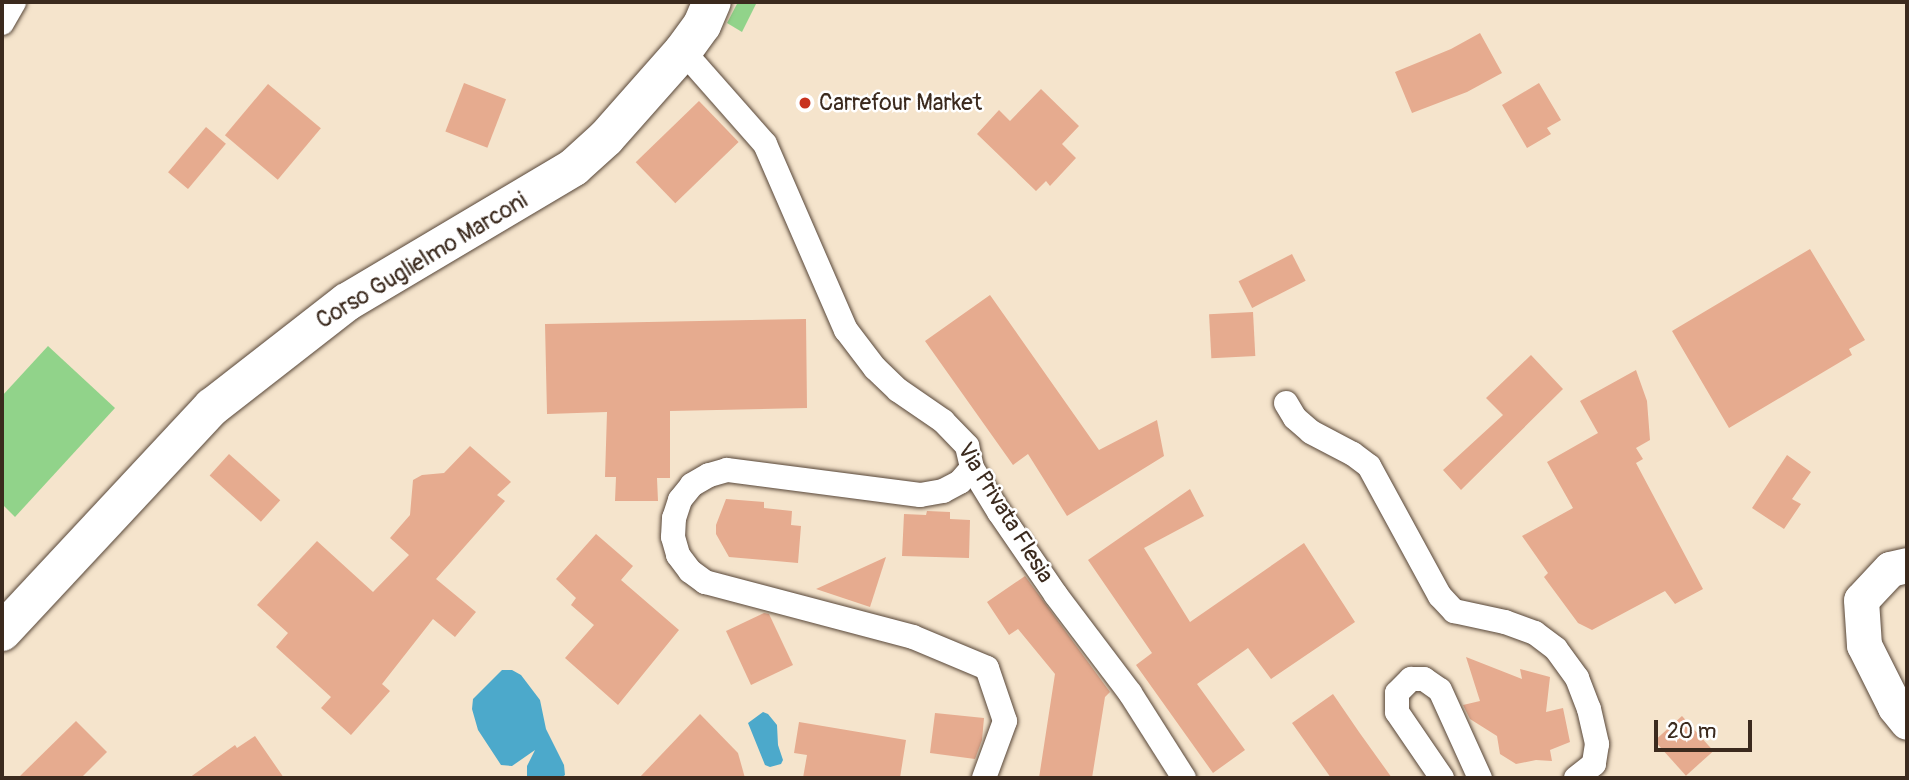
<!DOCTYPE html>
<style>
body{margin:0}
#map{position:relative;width:1909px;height:780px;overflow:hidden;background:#f5e4cc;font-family:Pangolin,sans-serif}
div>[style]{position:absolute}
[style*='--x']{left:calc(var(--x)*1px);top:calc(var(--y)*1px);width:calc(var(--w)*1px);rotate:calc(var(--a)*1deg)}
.green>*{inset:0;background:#91d38a}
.water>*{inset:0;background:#4ca9cb}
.building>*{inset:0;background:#e6ab8f;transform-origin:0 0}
.roads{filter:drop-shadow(0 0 2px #574638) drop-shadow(0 0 2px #574638)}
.minor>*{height:24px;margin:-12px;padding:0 12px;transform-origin:12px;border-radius:12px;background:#fff}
.secondary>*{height:35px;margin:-17.5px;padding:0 17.5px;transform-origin:17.5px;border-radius:17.5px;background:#fff}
.primary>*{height:38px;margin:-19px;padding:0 19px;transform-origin:19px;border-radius:19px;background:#fff}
.dots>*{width:19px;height:19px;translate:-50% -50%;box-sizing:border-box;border:4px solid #fff;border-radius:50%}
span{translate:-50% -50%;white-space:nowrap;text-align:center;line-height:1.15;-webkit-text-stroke:5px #fff;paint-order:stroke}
.poi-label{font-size:23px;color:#3b2a1e}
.left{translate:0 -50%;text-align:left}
.street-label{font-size:23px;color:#3b2a1e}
.frame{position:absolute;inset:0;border:4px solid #3b2a1e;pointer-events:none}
.scale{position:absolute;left:1654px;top:720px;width:98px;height:32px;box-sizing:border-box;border:4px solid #3b2a1e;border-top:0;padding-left:9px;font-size:21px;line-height:24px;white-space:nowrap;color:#3b2a1e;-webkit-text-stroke:5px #fff;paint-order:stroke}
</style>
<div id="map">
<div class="green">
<i style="clip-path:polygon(738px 2px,757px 2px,742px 32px,727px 23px)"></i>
<i style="clip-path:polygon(48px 346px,115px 408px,15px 517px,2px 504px,2px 396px)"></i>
</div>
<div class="water">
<i style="clip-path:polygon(502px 670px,512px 670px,521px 675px,540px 700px,546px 729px,564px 765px,565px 775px,561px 778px,527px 778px,527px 766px,535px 750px,512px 766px,501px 765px,478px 730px,472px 709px,473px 699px)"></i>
<i style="clip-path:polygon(763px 712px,768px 714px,777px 725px,778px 745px,783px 760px,781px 764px,770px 767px,765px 765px,748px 723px)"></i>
</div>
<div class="building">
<i style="clip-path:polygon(1480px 33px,1502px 73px,1467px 92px,1412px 113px,1395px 72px,1451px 49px)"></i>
<i style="left:464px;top:83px;width:45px;height:52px;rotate:21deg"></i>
<i style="clip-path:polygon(1539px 83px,1561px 120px,1547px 128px,1551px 134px,1527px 148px,1502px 105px)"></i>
<i style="left:268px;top:84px;width:69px;height:67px;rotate:40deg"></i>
<i style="clip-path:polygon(1041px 89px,1079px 126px,1062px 144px,1076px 158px,1050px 186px,1046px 181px,1036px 191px,977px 134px,999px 110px,1010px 121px)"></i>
<i style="left:699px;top:101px;width:57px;height:88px;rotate:46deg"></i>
<i style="left:206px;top:127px;width:26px;height:59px;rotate:40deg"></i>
<i style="clip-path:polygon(1810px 249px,1865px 340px,1849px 349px,1852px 355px,1729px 428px,1672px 331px)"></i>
<i style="left:1292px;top:254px;width:30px;height:60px;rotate:63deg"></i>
<i style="clip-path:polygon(990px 295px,1099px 450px,1157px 420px,1164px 456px,1067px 516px,1028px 454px,1013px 465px,925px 341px)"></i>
<i style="left:1253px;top:312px;width:44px;height:44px;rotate:87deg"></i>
<i style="clip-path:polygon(806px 319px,807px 408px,670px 411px,670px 478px,657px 478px,658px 501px,615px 501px,616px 477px,605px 477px,607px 412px,547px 414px,545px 324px)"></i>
<i style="clip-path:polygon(1531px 355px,1563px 389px,1461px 490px,1443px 470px,1503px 415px,1486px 398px)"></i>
<i style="clip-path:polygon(1636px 370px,1647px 401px,1650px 440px,1636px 448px,1643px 459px,1636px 463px,1703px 589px,1675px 604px,1665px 591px,1592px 630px,1578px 623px,1544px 577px,1548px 573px,1522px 536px,1573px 508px,1547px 462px,1598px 433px,1580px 401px)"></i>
<i style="clip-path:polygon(470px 446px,511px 482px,497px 495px,505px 501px,436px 579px,476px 612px,455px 637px,433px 619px,382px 684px,390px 691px,351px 735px,321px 708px,331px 697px,276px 647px,288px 633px,257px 605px,317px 541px,373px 592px,409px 555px,390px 538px,410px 515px,413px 480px,422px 475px,444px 473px)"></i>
<i style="left:229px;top:454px;width:69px;height:29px;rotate:42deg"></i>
<i style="clip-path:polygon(1787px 455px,1811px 472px,1792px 499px,1801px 504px,1784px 529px,1752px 508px)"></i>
<i style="clip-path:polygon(1190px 489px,1204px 516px,1144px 548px,1190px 622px,1304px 543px,1355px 622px,1271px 679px,1248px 648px,1197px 684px,1245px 750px,1213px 773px,1136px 665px,1152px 653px,1088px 560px)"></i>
<i style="clip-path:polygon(726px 499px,764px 502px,764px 508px,792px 511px,791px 525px,801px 526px,798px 563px,729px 557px,716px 534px,716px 525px)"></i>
<i style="clip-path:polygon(927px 511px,950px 512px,950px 519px,970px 520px,969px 558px,902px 556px,904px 514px,926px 515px)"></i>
<i style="clip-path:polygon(596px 534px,633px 566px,621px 580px,679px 630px,618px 705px,565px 658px,594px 625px,571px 605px,576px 598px,556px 579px)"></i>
<i style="clip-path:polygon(886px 557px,870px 607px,816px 589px)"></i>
<i style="clip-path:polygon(1025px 576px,1110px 692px,1105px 697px,1092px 778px,1039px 778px,1055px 674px,1018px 629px,1009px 635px,987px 602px)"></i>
<i style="clip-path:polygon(764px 613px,769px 614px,793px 665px,751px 685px,726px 631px)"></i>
<i style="clip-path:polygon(1466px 657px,1522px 679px,1520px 669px,1550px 677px,1546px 712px,1563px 708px,1570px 742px,1550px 750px,1552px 761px,1536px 760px,1516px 764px,1500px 754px,1497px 736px,1470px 719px,1463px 705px,1480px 701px)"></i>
<i style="clip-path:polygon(1333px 694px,1359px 732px,1392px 778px,1331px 778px,1292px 723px)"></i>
<i style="clip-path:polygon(935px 713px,984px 718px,982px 740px,975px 759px,930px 753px)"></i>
<i style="clip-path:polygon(700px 714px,738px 753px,745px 778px,639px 778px)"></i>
<i style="left:1682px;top:716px;width:47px;height:37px;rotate:48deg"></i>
<i style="clip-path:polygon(76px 721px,107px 752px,81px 778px,18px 778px)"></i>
<i style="clip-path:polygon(799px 722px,906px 740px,900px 778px,803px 778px,807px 755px,794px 753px)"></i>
<i style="clip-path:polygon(255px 736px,284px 778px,189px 778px,235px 745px,237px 748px)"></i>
</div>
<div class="roads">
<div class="minor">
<i style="--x:2;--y:23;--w:24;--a:-60"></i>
<i style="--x:683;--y:51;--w:124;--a:48.6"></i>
<i style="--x:765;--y:144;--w:203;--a:66.5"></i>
<i style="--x:846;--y:330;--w:48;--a:52.7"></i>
<i style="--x:875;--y:368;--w:32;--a:44"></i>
<i style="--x:898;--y:390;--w:55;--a:34.6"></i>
<i style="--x:943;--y:421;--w:35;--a:46"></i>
<i style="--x:967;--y:446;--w:23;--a:77"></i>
<i style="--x:972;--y:468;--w:52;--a:58.5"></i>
<i style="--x:999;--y:512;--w:101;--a:55.5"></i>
<i style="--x:1056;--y:595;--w:123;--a:52.9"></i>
<i style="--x:1130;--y:693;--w:101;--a:57.6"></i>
<i style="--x:1286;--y:403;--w:17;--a:59"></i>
<i style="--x:1295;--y:418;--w:21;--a:41"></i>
<i style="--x:1311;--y:432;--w:47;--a:27.6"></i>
<i style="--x:1353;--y:454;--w:20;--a:37"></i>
<i style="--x:1369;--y:466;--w:148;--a:61.4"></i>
<i style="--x:1440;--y:596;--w:21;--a:47"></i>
<i style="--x:1454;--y:611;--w:52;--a:12.2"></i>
<i style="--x:1505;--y:622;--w:32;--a:20"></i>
<i style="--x:1535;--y:633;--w:26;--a:37"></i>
<i style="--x:1556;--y:649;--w:36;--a:54"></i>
<i style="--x:1577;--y:678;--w:33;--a:69"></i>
<i style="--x:1589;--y:709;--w:36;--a:77"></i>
<i style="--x:1597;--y:744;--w:20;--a:99"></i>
<i style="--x:1594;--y:764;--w:23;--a:142"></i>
<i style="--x:972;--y:468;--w:18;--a:131"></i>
<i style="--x:960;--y:482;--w:19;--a:152"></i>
<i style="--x:943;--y:491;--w:23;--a:170"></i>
<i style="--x:920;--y:495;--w:195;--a:-172.6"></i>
<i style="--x:727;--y:470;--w:19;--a:164"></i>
<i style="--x:709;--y:475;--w:20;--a:150"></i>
<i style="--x:692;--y:485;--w:19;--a:129"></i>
<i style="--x:680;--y:500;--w:19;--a:108"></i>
<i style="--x:674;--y:518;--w:19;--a:93"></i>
<i style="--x:673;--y:537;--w:19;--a:74"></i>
<i style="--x:678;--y:555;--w:20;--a:53"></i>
<i style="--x:690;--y:571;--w:19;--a:36"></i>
<i style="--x:705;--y:582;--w:215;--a:14.8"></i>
<i style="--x:913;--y:637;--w:80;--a:22.7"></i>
<i style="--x:987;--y:668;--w:56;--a:71.2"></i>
<i style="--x:1005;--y:721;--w:61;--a:110.2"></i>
<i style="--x:1442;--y:778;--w:80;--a:-124.3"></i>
<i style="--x:1397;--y:712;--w:19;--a:-90"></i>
<i style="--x:1397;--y:693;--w:20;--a:-45"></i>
<i style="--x:1411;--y:679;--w:13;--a:0"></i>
<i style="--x:1424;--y:679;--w:19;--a:35"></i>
<i style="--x:1440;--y:690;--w:97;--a:65.6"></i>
</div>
<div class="secondary">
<i style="--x:1907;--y:565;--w:17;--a:167"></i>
<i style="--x:1890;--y:569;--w:42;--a:133.1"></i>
<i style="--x:1861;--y:600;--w:45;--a:86.2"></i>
<i style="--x:1864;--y:645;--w:69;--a:63.4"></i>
<i style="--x:1895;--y:707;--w:19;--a:51"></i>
</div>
<div class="primary">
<i style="--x:2;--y:632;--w:308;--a:-47"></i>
<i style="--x:212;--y:407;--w:171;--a:-37.9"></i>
<i style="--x:347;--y:302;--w:264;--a:-30.7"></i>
<i style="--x:574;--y:167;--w:43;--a:-42.2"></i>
<i style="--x:606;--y:138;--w:116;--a:-48.5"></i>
<i style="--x:683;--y:51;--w:32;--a:-54"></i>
<i style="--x:702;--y:25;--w:25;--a:-67"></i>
</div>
</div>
<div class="dots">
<i style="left:805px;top:103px;background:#c8321e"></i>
</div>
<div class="poi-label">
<span class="left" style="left:819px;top:103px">Carrefour Market</span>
</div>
<div class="street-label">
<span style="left:422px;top:261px;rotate:-31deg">Corso Guglielmo Marconi</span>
<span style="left:1005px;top:513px;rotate:58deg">Via Privata Flesia</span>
</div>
<div class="frame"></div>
<div class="scale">20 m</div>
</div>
